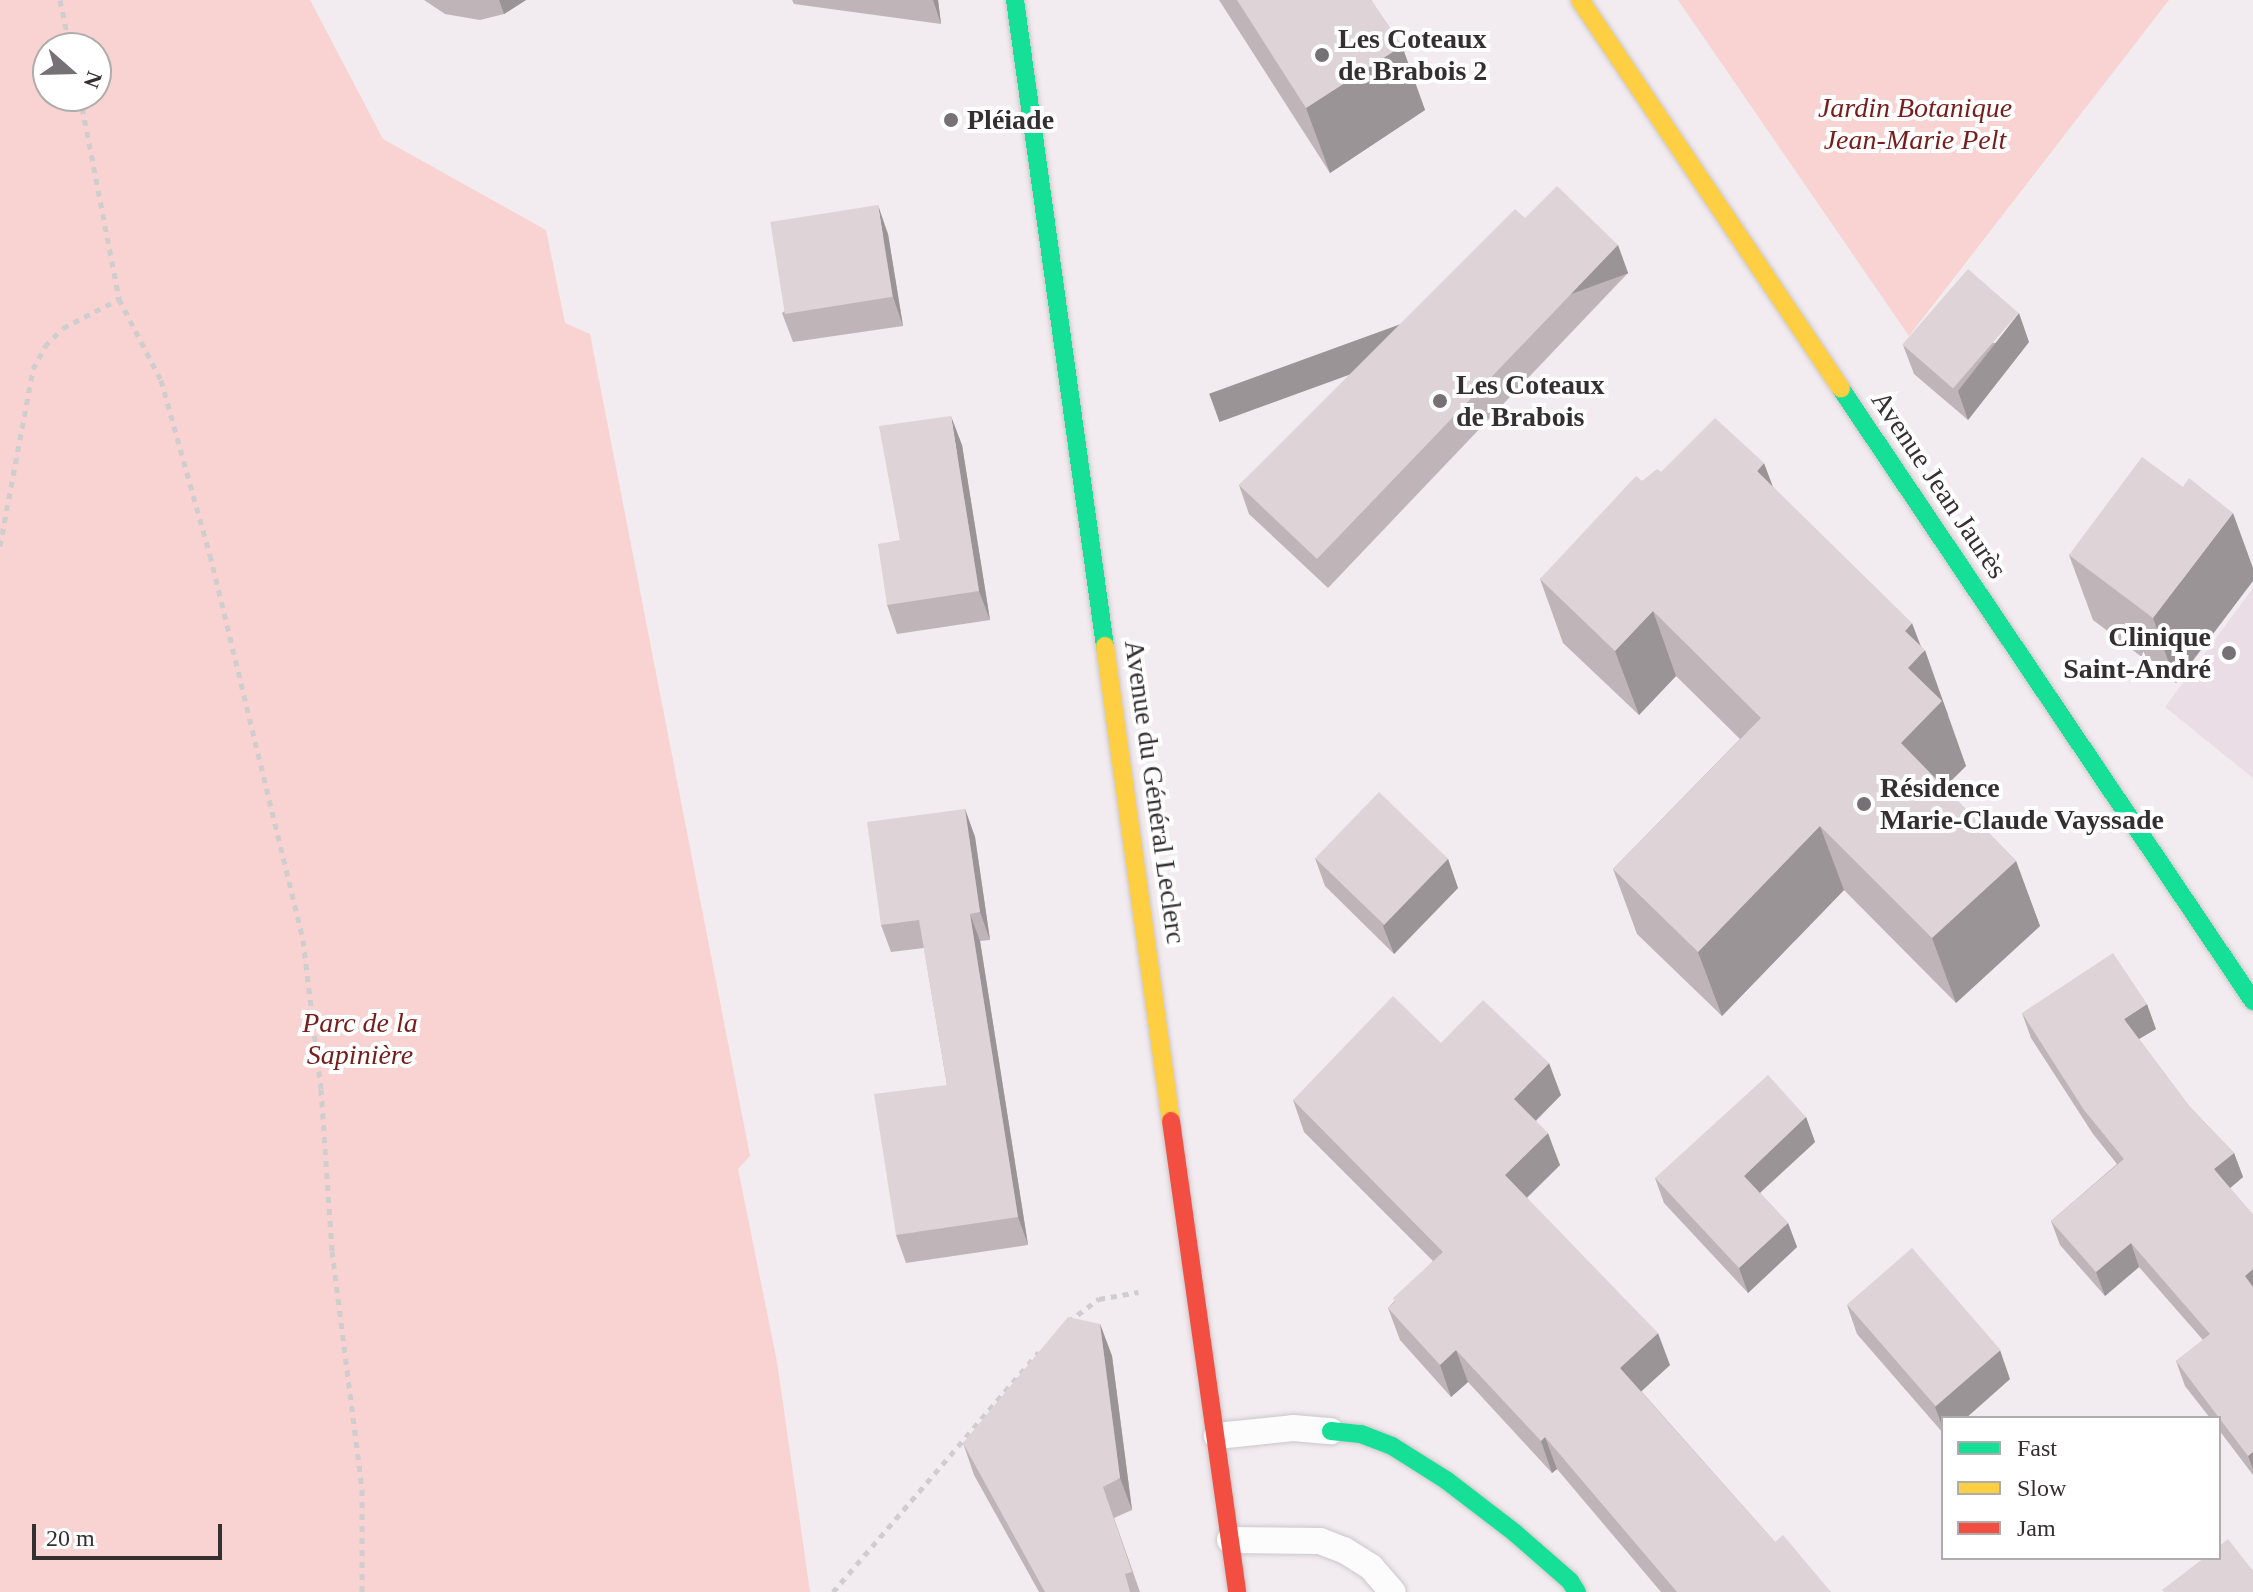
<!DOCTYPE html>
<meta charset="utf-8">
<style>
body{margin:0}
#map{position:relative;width:2253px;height:1592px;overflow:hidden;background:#f2ebef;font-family:Georgia,serif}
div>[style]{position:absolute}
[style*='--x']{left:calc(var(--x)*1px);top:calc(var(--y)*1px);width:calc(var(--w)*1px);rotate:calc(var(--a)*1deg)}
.built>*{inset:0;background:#ebdde5}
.green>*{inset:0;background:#f8d3d1}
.path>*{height:5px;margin-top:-2.5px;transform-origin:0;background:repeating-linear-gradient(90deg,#d0cdcf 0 6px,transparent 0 12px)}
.roads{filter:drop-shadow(0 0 2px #ccc7ca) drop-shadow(0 0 2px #ccc7ca)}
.lane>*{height:26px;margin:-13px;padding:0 13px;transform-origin:13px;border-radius:13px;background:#fdfcfd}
.fast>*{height:18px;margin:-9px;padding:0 9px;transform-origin:9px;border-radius:9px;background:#16e098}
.slow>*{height:18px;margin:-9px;padding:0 9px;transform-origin:9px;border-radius:9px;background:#ffcf43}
.jam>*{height:18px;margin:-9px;padding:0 9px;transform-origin:9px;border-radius:9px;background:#f24e42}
.wall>*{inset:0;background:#bfb5b9}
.shaded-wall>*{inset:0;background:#9b9496;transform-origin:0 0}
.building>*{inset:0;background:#ded3d7;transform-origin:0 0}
.dots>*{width:22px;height:22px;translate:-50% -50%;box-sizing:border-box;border:4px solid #fff;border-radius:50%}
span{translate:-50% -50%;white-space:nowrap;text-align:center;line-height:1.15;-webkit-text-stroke:8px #fff;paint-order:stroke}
.poi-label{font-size:28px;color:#343032;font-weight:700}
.left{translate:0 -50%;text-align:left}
.right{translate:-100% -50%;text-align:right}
.park-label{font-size:28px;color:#761e1b;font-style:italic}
.street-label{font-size:28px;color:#343032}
.legend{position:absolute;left:1941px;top:1416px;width:280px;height:144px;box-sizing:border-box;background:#fff;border:2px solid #aeacad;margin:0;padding:10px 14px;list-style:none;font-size:24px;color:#343032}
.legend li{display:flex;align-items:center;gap:16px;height:40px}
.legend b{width:40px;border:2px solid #aeacad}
.north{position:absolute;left:32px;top:32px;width:80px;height:80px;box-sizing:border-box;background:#fff;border:2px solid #aeacad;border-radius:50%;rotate:110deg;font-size:22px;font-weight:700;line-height:32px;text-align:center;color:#343032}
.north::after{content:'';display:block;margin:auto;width:28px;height:36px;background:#767174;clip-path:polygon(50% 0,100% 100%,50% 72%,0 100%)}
.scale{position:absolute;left:32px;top:1524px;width:190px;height:36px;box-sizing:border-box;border:4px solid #343032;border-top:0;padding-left:10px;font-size:24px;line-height:28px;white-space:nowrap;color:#343032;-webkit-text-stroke:6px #fff;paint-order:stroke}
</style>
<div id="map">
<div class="built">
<i style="clip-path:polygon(2253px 588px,2253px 778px,2165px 707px)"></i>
</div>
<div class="green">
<i style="clip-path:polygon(evenodd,0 0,310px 0,383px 139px,546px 230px,565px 323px,590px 334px,750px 1156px,738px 1169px,777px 1362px,810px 1592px,0 1592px,0 0,96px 48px,96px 96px,48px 96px,48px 48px,96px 48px)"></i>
<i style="clip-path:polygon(1678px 0,2169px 0,1909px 336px)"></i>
</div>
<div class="path">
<i style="--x:60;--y:0;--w:49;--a:78.2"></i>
<i style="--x:80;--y:96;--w:207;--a:79.1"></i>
<i style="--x:119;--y:299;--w:91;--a:62.6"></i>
<i style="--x:161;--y:380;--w:182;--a:74.4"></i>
<i style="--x:210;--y:555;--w:396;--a:76.4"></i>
<i style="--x:303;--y:940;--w:150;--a:83.1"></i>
<i style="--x:321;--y:1089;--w:162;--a:86.1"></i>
<i style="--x:332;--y:1251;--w:241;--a:82.8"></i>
<i style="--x:362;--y:1490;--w:102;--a:90"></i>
<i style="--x:0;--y:546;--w:180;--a:-79.4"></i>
<i style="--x:33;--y:369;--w:26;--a:-62"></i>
<i style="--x:45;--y:346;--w:25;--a:-45"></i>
<i style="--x:63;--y:328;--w:63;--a:-27.4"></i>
<i style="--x:1068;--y:1322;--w:39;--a:-37"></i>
<i style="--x:1099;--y:1299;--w:40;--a:-10"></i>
<i style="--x:833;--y:1592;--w:316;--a:-49.4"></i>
</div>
<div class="roads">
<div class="lane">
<i style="--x:1217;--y:1436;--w:76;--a:-6"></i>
<i style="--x:1293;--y:1428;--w:38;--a:5"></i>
<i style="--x:1230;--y:1540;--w:90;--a:0.6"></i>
<i style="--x:1320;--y:1541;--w:26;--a:21"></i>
<i style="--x:1344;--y:1550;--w:32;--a:32"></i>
<i style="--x:1371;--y:1567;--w:33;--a:49"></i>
</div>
<div class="fast">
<i style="--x:1015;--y:0;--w:652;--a:82.07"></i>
<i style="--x:1841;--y:389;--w:738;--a:56.05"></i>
<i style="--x:1331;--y:1431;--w:30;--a:6"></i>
<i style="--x:1361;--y:1434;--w:33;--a:21"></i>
<i style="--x:1392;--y:1446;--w:64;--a:32.2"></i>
<i style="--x:1446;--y:1480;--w:87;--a:37.5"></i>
<i style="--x:1515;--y:1533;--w:73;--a:41.1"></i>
<i style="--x:1570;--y:1581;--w:13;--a:58"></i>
</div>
<div class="slow">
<i style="--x:1580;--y:0;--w:468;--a:56.1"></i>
<i style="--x:1105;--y:646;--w:480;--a:82.1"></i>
</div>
<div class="jam">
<i style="--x:1171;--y:1121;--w:476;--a:82"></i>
</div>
</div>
<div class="wall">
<i style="clip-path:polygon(424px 0,526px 0,504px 14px,480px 20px,445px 14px)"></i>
<i style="clip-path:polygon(792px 0,938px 0,941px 24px,794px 4px)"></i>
<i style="clip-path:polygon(1219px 0,1371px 0,1402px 46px,1425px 110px,1330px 173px)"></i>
<i style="clip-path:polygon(1525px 218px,1628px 273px,1328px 588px,1249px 514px,1239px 485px)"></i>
<i style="clip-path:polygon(888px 234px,903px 326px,793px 342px,782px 313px)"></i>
<i style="clip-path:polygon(2029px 342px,1968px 420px,1914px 374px,1903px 345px)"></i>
<i style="clip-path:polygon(962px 445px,990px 620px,897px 634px,887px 605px)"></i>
<i style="clip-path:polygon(1661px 472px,1773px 487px,1921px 646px,1948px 714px,1947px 716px,1966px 766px,1944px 787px,2016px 861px,2040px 926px,1956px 1003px,1844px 890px,1722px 1016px,1637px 934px,1613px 869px,1740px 739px,1676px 676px,1639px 715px,1563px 643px,1540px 579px,1642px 481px)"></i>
<i style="clip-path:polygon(2183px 487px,2176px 683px,2093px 620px,2069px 555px)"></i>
<i style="clip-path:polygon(965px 809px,975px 837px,990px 940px,980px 941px,1028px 1245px,906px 1263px,896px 1235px,947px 1085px,924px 948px,891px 952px,881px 925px)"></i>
<i style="clip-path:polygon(1315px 858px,1448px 859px,1458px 888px,1394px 954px,1325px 886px)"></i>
<i style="clip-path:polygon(2022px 1013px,2156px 1029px,2139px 1039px,2189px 1106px,2234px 1153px,2243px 1177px,2230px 1188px,2253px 1215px,2253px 1475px,2219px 1430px,2219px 1418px,2210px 1418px,2185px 1386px,2176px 1361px,2203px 1340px,2139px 1267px,2105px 1296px,2060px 1245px,2051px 1221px,2117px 1164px,2093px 1134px,2031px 1038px)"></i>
<i style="clip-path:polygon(1441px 1043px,1561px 1095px,1536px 1121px,1560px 1165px,1527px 1198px,1670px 1365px,1641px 1391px,1775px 1542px,1831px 1592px,1661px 1592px,1557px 1469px,1552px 1473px,1468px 1382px,1451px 1397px,1400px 1340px,1388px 1308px,1433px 1261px,1304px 1132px,1293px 1100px)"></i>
<i style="clip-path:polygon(1806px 1117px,1815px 1142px,1760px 1193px,1788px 1223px,1797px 1247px,1748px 1293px,1664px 1203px,1655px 1178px)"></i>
<i style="clip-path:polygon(1847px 1305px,2010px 1379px,1966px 1418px,1943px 1418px,1943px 1433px,1857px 1334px)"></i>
<i style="clip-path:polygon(1100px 1324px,1112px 1356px,1132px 1510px,1114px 1518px,1140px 1592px,1039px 1592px,974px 1475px,963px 1443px)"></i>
</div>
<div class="shaded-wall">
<i style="clip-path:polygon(499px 0,526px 0,504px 14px)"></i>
<i style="clip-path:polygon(933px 0,938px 0,941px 24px)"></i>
<i style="clip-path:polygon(1402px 46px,1425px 110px,1330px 173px,1306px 108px)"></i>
<i style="clip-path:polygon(878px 205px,888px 234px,903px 326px,893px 297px)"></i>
<i style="left:1618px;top:245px;width:30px;height:435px;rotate:70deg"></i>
<i style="clip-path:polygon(2019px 313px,2029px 342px,1968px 420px,1958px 391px)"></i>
<i style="clip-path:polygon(951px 416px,962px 445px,990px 620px,979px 591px)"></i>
<i style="clip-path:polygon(1764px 463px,1788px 527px,1757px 471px)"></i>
<i style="clip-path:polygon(2233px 513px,2253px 568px,2253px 581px,2176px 683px,2153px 618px)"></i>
<i style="clip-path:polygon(1653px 611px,1676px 676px,1639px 715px,1615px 651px)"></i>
<i style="clip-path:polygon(1912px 623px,1923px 652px,1925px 650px,1966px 766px,1925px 807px,1901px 743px,1908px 668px,1905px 631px)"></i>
<i style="clip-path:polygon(965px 809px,975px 837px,990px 940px,980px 912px)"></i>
<i style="clip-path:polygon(1820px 826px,1844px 890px,1722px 1016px,1698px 952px)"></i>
<i style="clip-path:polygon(1448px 859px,1458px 888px,1394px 954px,1383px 926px)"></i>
<i style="clip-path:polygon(2016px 861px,2040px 926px,1956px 1003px,1932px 938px)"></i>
<i style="clip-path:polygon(970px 914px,980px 941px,1028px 1245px,1018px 1217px)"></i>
<i style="clip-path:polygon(2147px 1004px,2156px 1029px,2132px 1043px,2124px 1019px)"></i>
<i style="clip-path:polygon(1549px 1063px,1561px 1095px,1525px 1131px,1514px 1099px)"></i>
<i style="clip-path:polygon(1806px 1117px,1815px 1142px,1752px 1200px,1744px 1176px)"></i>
<i style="clip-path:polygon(1548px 1133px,1560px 1165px,1517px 1207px,1505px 1175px)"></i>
<i style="clip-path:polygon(2234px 1153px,2243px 1177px,2223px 1194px,2214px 1169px)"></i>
<i style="clip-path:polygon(1788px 1223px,1797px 1247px,1748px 1293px,1739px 1268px)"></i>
<i style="clip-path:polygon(2131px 1243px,2139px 1267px,2105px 1296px,2096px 1272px)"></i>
<i style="clip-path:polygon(2253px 1269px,2253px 1299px,2245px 1276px)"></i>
<i style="clip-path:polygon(1100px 1324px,1112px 1356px,1132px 1510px,1120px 1478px)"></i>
<i style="clip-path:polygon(1658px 1333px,1670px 1365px,1632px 1400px,1620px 1368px)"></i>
<i style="clip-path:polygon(1456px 1350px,1468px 1382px,1451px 1397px,1440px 1365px)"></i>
<i style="clip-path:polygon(2000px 1350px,2010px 1379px,1966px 1418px,1943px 1418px,1943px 1428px,1935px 1407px)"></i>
<i style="clip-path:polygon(1545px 1437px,1557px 1469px,1552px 1473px,1541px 1441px)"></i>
<i style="clip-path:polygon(2253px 1452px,2253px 1469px,2248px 1456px)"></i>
</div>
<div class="building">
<i style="clip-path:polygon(1237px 0,1371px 0,1402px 46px,1306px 108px)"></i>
<i style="clip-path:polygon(1557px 186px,1618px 245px,1317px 559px,1239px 485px,1515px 209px,1525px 218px)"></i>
<i style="left:878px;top:205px;width:93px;height:109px;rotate:81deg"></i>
<i style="left:1968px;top:269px;width:67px;height:100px;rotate:41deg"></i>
<i style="clip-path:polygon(951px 416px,979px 591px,887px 605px,878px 544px,900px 540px,879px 426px)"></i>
<i style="clip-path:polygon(1715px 418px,1764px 463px,1757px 471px,1912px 623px,1905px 631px,1925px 650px,1908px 668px,1942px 701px,1901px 743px,2016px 861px,1932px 938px,1820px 826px,1698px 952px,1613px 869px,1761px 718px,1653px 611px,1615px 651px,1540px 579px,1636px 476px,1642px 481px,1657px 469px,1661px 472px)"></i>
<i style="clip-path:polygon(2142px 457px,2183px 487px,2189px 478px,2233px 513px,2153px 618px,2069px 555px)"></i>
<i style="left:1379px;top:792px;width:96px;height:92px;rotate:44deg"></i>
<i style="clip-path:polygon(965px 809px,980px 912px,970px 914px,1018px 1217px,896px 1235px,874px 1094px,947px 1085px,919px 920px,881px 925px,867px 822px)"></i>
<i style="clip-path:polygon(2113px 953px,2147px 1004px,2124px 1019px,2189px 1106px,2234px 1153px,2214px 1169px,2253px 1215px,2253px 1269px,2245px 1276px,2253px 1287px,2253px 1452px,2248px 1456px,2176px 1361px,2210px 1334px,2131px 1243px,2096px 1272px,2051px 1221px,2124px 1159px,2084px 1110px,2022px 1013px)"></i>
<i style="clip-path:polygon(1393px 996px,1441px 1043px,1483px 1000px,1549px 1063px,1514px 1099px,1548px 1133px,1505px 1175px,1658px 1333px,1620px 1368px,1775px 1542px,1783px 1535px,1831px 1592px,1677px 1592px,1545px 1437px,1541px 1441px,1456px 1350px,1440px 1365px,1388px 1308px,1395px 1302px,1393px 1298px,1443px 1252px,1293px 1100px)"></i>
<i style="clip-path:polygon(1768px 1075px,1806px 1117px,1744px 1176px,1788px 1223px,1739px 1268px,1655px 1178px)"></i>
<i style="left:1912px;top:1248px;width:135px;height:86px;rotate:49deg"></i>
<i style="clip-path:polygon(1068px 1317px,1100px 1324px,1120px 1478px,1103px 1487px,1132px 1572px,1125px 1574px,1130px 1592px,1045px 1592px,963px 1443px)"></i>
<i style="clip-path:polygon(2228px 1539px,2253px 1571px,2253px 1592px,2164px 1592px,2162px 1590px,2204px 1558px,2219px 1558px,2219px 1546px)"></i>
</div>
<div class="dots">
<i style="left:1322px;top:55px;background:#767174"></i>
<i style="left:951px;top:120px;background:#767174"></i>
<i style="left:1440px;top:401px;background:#767174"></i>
<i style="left:2229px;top:653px;background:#767174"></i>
<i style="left:1864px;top:804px;background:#767174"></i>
</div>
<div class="poi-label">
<span class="left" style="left:1338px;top:55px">Les Coteaux<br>de Brabois 2</span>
<span class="left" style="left:967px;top:120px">Pléiade</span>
<span class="left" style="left:1456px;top:401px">Les Coteaux<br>de Brabois</span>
<span class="right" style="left:2211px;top:653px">Clinique<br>Saint-André</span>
<span class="left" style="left:1880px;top:804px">Résidence<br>Marie-Claude Vayssade</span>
</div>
<div class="park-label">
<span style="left:1915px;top:124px">Jardin Botanique<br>Jean-Marie Pelt</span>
<span style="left:360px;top:1039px">Parc de la<br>Sapinière</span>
</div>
<div class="street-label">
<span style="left:1939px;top:485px;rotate:56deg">Avenue Jean Jaurès</span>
<span style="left:1155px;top:792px;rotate:82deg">Avenue du Général Leclerc</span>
</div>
<ul class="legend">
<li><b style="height:10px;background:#16e098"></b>Fast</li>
<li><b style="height:10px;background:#ffcf43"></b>Slow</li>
<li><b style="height:10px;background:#f24e42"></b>Jam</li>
</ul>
<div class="north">N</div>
<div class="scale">20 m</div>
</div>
